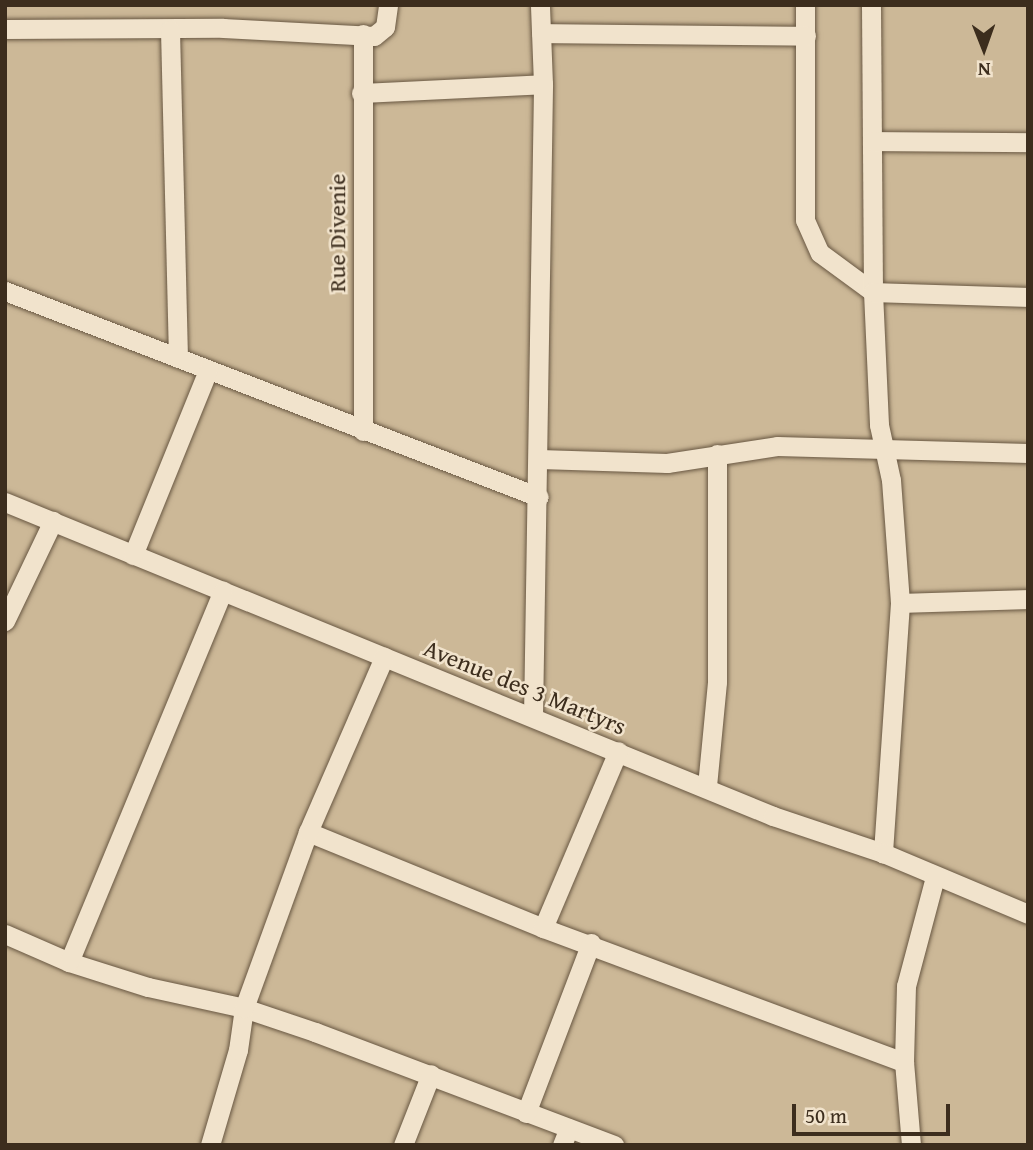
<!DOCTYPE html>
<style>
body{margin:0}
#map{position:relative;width:1033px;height:1150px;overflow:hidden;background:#ead4b0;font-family:"Gentium Book Plus",serif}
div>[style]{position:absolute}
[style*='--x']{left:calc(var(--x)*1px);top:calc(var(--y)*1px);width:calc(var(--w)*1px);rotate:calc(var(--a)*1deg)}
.green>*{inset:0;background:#ccb897;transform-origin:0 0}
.roads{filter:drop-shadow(0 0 2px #685742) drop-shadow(0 0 2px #685742)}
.street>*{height:19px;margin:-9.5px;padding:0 9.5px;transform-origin:9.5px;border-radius:9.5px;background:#f1e3cc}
span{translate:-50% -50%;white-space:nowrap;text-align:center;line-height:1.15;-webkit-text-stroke:5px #f1e3cc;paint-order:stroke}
.street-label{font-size:24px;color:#3c2d1d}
.frame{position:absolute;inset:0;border:7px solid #3c2d1d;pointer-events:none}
.north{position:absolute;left:949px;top:14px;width:70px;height:70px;-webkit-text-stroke:5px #f1e3cc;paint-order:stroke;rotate:179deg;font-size:19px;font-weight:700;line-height:28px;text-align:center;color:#3c2d1d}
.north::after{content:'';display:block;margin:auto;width:24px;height:32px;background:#3c2d1d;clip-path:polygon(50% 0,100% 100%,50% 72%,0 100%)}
.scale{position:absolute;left:792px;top:1104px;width:158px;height:32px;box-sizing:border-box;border:4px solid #3c2d1d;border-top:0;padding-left:9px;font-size:21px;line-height:24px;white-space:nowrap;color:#3c2d1d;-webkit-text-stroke:5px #f1e3cc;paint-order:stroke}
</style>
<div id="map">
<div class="green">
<i style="left:5px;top:5px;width:1023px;height:1140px"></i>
</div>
<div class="roads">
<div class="street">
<i style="--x:805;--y:5;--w:215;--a:90"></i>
<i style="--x:805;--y:220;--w:36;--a:66"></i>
<i style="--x:820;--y:253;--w:66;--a:36.3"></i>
<i style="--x:873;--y:292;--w:133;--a:87.4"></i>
<i style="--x:879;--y:425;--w:56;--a:77.7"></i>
<i style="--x:891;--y:480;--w:123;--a:85.8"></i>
<i style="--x:900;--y:603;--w:251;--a:93.9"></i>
<i style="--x:871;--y:5;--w:287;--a:89.6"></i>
<i style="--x:873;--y:292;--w:155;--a:1.8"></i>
<i style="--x:5;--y:29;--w:218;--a:-0.3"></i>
<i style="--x:223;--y:28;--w:151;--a:3"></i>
<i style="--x:374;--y:36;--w:14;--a:-39"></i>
<i style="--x:385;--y:27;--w:22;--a:-82"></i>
<i style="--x:170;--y:30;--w:328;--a:88.6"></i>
<i style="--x:541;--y:33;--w:265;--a:0.6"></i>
<i style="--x:361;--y:93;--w:182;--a:-2.8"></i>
<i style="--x:872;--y:141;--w:156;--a:0.4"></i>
<i style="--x:5;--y:291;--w:572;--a:21.1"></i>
<i style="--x:363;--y:431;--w:397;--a:-90"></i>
<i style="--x:539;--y:459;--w:128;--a:1.8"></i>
<i style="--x:667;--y:463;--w:111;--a:-8.8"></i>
<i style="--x:777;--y:446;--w:251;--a:1.6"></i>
<i style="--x:5;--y:502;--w:830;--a:22.24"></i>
<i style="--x:773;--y:816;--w:116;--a:18.6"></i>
<i style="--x:883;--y:853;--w:157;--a:22.8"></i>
<i style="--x:133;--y:555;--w:200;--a:-67.9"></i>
<i style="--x:900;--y:603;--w:128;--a:-1.8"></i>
<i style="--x:5;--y:621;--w:111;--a:-64.4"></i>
<i style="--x:533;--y:717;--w:633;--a:-89.09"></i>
<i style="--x:543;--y:84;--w:79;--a:-92.2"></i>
<i style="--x:707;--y:786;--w:104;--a:-84.5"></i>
<i style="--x:717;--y:682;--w:228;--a:-90"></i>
<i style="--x:308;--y:832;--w:254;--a:22.2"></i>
<i style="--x:543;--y:928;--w:385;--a:20.4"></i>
<i style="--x:543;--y:928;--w:192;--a:-67"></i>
<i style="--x:5;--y:934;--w:70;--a:23.6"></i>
<i style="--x:69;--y:962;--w:83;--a:17.6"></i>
<i style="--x:148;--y:987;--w:98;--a:12.3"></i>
<i style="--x:244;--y:1008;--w:75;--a:18.7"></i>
<i style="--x:315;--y:1032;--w:320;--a:20.7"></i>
<i style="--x:69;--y:962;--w:402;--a:-67.5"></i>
<i style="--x:526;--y:1113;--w:182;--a:-69.1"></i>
<i style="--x:210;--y:1145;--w:99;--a:-73.6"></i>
<i style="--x:238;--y:1050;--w:42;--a:-81.9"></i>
<i style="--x:244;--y:1008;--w:187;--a:-70"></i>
<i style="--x:308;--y:832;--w:191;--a:-66.5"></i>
<i style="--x:403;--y:1145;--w:76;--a:-68.5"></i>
<i style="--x:562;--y:1145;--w:18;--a:-68"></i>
<i style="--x:911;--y:1145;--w:83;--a:-94.8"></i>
<i style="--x:904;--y:1062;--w:76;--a:-88.5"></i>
<i style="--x:906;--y:986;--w:113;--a:-75.1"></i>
</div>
</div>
<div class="street-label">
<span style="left:337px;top:233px;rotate:-90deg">Rue Divenie</span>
<span style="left:525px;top:687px;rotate:22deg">Avenue des 3 Martyrs</span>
</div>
<div class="frame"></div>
<div class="north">N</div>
<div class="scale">50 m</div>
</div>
